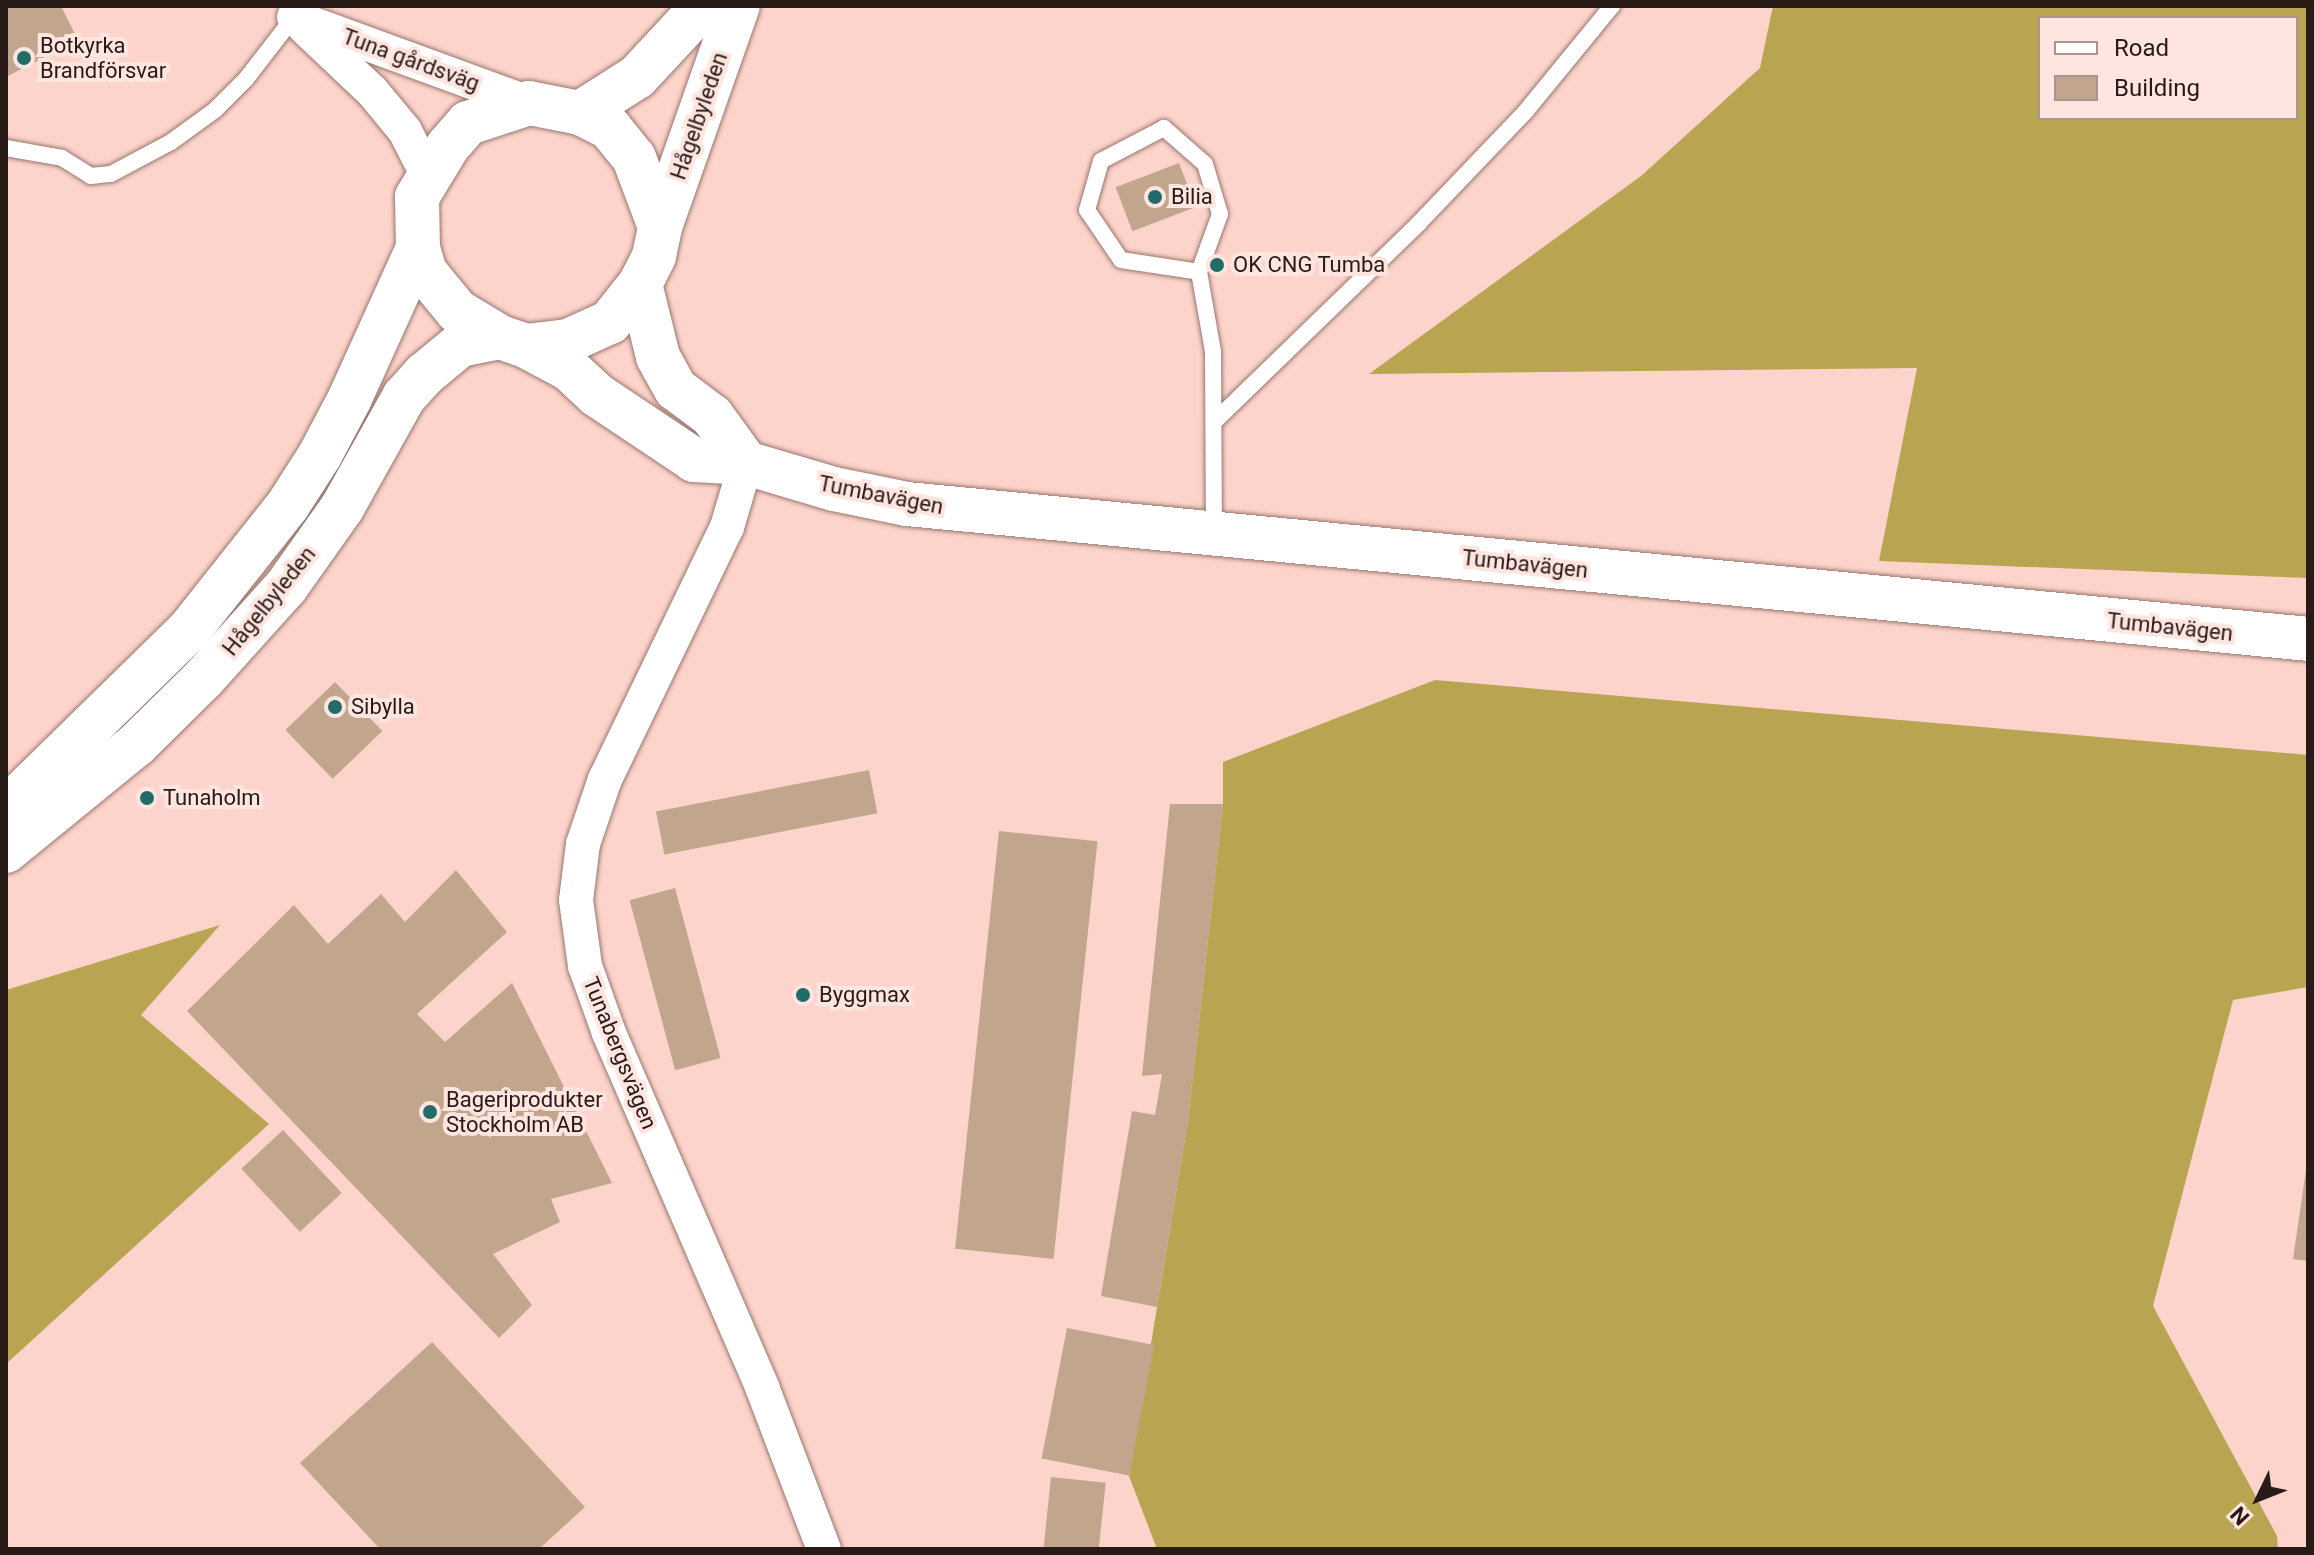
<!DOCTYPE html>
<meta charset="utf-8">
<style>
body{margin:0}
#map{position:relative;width:2314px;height:1555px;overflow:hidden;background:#fdd4cb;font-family:Roboto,sans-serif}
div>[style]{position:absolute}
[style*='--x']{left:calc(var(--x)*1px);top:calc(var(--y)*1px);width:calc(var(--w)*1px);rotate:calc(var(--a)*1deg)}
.forest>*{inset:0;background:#b9a452}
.building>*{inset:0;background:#c1a58c;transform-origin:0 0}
.roads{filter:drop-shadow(0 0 2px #9a766e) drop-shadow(0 0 2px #9a766e)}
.service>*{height:16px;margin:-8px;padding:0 8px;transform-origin:8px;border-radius:8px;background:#fff}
.minor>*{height:34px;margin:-17px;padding:0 17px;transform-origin:17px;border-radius:17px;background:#fff}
.secondary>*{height:44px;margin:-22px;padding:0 22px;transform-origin:22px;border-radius:22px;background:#fff}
.dots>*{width:22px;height:22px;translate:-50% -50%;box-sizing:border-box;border:4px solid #fee5e0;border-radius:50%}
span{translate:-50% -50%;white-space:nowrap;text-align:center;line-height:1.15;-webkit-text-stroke:8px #fee5e0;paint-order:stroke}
.poi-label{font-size:22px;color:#281a17}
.left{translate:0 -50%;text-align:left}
.street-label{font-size:22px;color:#281a17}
.frame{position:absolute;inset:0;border:8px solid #281a17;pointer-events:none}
.legend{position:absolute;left:2038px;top:16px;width:260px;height:104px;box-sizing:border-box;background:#fee5e0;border:2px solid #a89490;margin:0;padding:10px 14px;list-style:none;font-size:24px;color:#281a17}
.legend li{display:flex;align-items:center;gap:16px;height:40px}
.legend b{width:40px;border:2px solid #a89490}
.north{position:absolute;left:2218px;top:1459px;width:80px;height:80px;-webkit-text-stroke:6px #fee5e0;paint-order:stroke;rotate:227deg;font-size:22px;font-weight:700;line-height:32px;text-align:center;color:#281a17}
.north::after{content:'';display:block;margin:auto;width:28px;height:36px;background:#281a17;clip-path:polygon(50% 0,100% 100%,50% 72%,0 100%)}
</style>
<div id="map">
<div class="forest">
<i style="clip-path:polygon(evenodd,1773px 6px,2308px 6px,2308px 578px,1879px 561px,1917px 368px,1369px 374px,1641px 176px,1760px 68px,1773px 6px,2040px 18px,2296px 18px,2296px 118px,2040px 118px,2040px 18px)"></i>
<i style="clip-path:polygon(1435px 680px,2308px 755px,2308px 987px,2233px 1000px,2153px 1306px,2277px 1536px,2278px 1549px,1157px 1549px,1129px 1476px,1188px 1121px,1223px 804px,1223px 762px)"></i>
<i style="clip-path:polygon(220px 925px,141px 1015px,269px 1124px,6px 1364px,6px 990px)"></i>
</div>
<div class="building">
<i style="clip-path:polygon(6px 6px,61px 6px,78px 40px,6px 77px)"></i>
<i style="left:1179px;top:163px;width:47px;height:68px;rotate:69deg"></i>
<i style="left:335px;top:682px;width:68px;height:69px;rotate:46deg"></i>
<i style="left:869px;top:770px;width:44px;height:217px;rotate:79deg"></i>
<i style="clip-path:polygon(1170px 804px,1223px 804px,1188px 1121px,1157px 1307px,1101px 1296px,1132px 1111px,1155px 1115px,1162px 1074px,1142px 1076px)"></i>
<i style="left:999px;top:831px;width:99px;height:420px;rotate:6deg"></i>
<i style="clip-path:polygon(456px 870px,507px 932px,417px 1014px,445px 1042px,512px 983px,612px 1183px,551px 1199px,560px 1222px,493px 1254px,532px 1305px,499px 1338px,187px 1011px,294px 905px,328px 944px,381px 894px,405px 922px)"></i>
<i style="left:675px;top:888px;width:176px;height:47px;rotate:75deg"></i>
<i style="left:283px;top:1130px;width:86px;height:57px;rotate:47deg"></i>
<i style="clip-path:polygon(2306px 1170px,2308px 1171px,2308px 1261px,2293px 1259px)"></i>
<i style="left:1067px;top:1328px;width:89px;height:133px;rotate:11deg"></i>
<i style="clip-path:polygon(432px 1342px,585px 1507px,539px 1549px,380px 1549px,300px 1463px)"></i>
<i style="left:1051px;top:1477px;width:55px;height:72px;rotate:6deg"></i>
</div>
<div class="roads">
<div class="service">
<i style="--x:6;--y:148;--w:57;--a:10.1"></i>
<i style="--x:62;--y:158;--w:34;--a:32"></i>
<i style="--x:91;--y:176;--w:20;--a:-6"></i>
<i style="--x:111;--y:174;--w:68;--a:-28.1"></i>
<i style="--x:171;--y:142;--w:54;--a:-36"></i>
<i style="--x:215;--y:110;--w:44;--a:-45"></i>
<i style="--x:246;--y:79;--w:78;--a:-52.3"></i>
<i style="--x:1199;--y:272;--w:62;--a:-70.1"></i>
<i style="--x:1220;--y:214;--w:52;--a:-106.7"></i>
<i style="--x:1205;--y:164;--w:55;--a:-138.7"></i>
<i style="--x:1164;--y:128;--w:71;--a:152.4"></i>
<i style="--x:1101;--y:161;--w:51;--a:105.9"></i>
<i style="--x:1087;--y:210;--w:60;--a:55.8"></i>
<i style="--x:1121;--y:260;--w:79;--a:8.7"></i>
<i style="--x:1199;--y:272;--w:80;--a:80"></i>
<i style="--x:1213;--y:351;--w:181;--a:89.7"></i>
<i style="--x:1215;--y:421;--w:284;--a:-44.1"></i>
<i style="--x:1419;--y:223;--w:155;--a:-46.3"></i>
<i style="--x:1526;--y:111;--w:136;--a:-50.7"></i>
</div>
<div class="minor">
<i style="--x:294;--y:17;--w:250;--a:20.1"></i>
<i style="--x:304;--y:27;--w:93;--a:43.3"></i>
<i style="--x:372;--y:91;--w:52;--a:50.5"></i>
<i style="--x:405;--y:131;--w:51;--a:62.9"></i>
<i style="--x:746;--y:463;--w:67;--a:106.5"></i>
<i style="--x:727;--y:527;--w:280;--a:115.8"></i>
<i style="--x:605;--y:779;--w:69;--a:108.7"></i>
<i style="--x:583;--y:844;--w:56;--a:97.1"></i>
<i style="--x:576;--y:900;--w:67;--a:82.2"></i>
<i style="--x:585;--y:966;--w:71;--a:70.3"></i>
<i style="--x:609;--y:1033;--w:386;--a:66.6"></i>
<i style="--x:762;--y:1387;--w:173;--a:69.1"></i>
</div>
<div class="secondary">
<i style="--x:580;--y:113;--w:67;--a:-32.3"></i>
<i style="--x:637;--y:77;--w:97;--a:-47.1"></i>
<i style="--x:660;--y:227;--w:74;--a:-110.6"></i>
<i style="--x:634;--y:158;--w:38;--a:-129"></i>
<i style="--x:610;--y:128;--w:34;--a:-153"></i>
<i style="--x:580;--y:113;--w:52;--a:-168.9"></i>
<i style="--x:529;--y:103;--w:64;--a:161.8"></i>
<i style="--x:468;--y:123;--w:30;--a:131"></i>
<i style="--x:448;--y:146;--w:60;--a:121.3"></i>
<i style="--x:417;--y:197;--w:51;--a:88.9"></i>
<i style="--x:418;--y:248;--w:25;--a:74"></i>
<i style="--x:425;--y:272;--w:50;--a:50.6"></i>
<i style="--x:457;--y:311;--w:50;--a:31.2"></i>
<i style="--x:500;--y:337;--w:28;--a:19"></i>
<i style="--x:526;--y:346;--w:42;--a:-6.8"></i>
<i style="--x:568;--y:341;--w:46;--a:-24.3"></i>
<i style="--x:610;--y:322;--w:48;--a:-51.7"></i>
<i style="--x:640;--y:284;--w:31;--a:-63"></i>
<i style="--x:654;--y:256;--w:30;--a:-78"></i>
<i style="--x:660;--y:227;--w:234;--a:-70.6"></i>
<i style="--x:640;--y:284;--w:75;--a:76.1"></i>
<i style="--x:658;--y:357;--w:37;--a:61"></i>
<i style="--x:676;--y:389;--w:45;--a:36.9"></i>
<i style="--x:712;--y:416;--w:58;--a:54.1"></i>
<i style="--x:526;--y:346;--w:49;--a:28.1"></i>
<i style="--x:569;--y:369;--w:38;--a:43"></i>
<i style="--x:597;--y:395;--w:117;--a:33.8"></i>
<i style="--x:694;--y:460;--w:52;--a:3.3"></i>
<i style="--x:746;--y:463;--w:92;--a:16.5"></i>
<i style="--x:834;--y:489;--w:75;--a:11.6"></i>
<i style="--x:907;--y:504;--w:1407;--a:5.5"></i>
<i style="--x:6;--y:809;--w:256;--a:-44.4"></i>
<i style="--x:189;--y:630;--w:159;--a:-51.6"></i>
<i style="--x:288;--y:505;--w:59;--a:-57.4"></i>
<i style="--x:320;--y:455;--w:64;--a:-62.2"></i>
<i style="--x:350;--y:398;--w:165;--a:-65.6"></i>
<i style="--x:6;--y:851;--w:168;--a:-39.2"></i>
<i style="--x:136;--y:745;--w:95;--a:-44.6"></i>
<i style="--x:204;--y:678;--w:122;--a:-48"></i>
<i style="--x:286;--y:587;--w:97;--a:-54.7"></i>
<i style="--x:342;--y:508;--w:127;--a:-60.8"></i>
<i style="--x:404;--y:397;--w:31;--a:-48"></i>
<i style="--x:425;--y:374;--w:45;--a:-39.6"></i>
<i style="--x:460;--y:345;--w:41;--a:-11.3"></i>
</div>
</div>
<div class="dots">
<i style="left:24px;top:58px;background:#216c68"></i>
<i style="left:1155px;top:197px;background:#216c68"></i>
<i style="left:1217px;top:265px;background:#216c68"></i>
<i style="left:335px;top:707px;background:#216c68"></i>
<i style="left:147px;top:798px;background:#216c68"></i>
<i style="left:803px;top:995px;background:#216c68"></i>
<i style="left:430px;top:1112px;background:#216c68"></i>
</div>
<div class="poi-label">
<span class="left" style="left:40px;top:58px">Botkyrka<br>Brandförsvar</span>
<span class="left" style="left:1171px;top:197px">Bilia</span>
<span class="left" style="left:1233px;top:265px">OK CNG Tumba</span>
<span class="left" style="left:351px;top:707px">Sibylla</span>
<span class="left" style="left:163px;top:798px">Tunaholm</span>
<span class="left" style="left:819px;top:995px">Byggmax</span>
<span class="left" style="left:446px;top:1112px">Bageriprodukter<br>Stockholm AB</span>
</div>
<div class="street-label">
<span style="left:411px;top:60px;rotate:20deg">Tuna gårdsväg</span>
<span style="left:699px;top:116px;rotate:-71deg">Hågelbyleden</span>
<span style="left:881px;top:495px;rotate:11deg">Tumbavägen</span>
<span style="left:1525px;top:564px;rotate:6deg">Tumbavägen</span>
<span style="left:269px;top:601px;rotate:-51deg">Hågelbyleden</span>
<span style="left:2170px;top:627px;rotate:6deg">Tumbavägen</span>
<span style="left:620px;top:1053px;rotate:68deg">Tunabergsvägen</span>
</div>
<div class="frame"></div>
<ul class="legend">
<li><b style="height:10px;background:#fff"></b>Road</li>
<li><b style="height:22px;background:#c1a58c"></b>Building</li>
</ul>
<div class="north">N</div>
</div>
